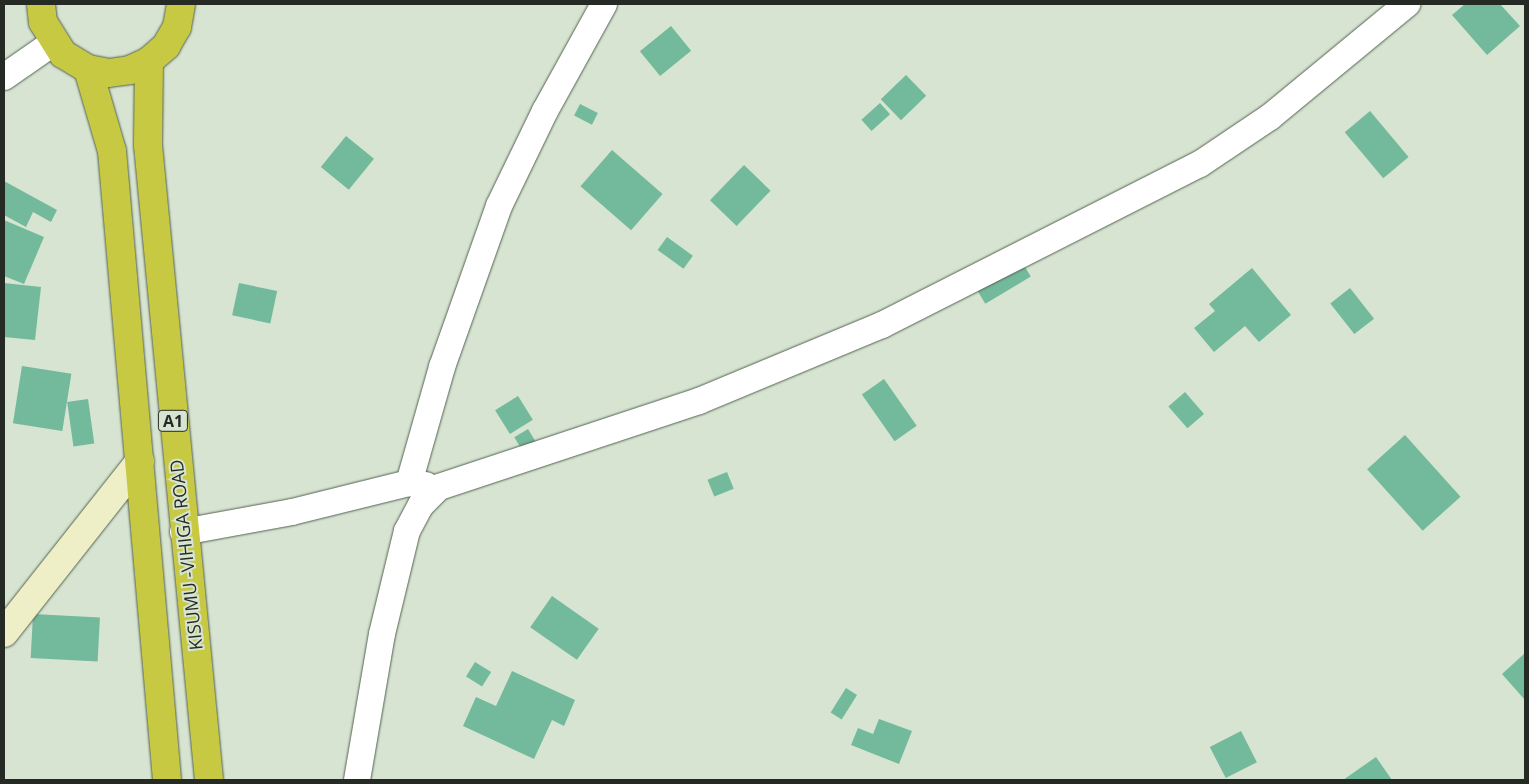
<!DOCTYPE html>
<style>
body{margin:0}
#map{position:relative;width:1529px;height:784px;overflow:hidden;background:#d6e4d1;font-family:"Open Sans",sans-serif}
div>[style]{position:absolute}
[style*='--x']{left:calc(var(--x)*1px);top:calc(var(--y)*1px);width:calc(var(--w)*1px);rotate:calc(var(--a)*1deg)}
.building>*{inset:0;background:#72ba9b;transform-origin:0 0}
.roads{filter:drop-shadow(0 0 1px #556151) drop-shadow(0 0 1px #556151)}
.street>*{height:26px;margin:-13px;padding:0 13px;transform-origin:13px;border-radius:13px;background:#fff}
.secondary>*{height:28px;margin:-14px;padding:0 14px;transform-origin:14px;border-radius:14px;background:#eeefc7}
.highway>*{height:28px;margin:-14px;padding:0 14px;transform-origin:14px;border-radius:14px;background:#c7c943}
span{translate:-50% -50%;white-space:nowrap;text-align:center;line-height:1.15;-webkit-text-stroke:4px #d6e4d1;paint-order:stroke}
.shield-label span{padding:1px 4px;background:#d6e4d1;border:1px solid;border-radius:4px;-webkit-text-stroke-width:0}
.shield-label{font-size:16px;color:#252b24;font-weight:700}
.street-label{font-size:18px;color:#252b24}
.frame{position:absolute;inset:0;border:5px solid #252b24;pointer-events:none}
</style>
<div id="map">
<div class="building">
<i style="clip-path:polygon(1465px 4px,1500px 4px,1520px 26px,1487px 55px,1452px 15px)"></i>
<i style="left:671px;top:26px;width:32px;height:40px;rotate:51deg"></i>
<i style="left:906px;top:75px;width:29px;height:35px;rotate:46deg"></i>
<i style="left:880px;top:103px;width:15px;height:25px;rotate:48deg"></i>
<i style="left:580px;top:104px;width:20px;height:13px;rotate:27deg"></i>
<i style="left:1370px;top:111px;width:60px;height:33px;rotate:50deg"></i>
<i style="left:346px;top:136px;width:36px;height:40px;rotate:39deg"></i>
<i style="left:612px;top:150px;width:67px;height:48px;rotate:41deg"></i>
<i style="left:744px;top:165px;width:37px;height:49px;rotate:44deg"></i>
<i style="clip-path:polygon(4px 181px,57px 210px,51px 222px,33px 212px,26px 227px,4px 215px)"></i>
<i style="clip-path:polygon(4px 220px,44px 237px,24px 284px,4px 276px)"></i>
<i style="left:667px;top:237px;width:32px;height:16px;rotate:36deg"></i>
<i style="left:1022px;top:262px;width:17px;height:53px;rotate:59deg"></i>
<i style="clip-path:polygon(1252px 268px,1291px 315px,1259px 342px,1245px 326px,1214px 352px,1194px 328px,1215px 311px,1209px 304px)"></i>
<i style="clip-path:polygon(4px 283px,41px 287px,35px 340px,4px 337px)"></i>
<i style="left:239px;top:283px;width:39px;height:33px;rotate:12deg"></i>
<i style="left:1350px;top:288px;width:39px;height:25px;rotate:52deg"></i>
<i style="left:22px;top:366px;width:50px;height:58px;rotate:9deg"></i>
<i style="left:884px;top:379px;width:57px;height:27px;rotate:55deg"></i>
<i style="left:1185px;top:392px;width:29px;height:22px;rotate:49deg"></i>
<i style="left:518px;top:396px;width:28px;height:27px;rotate:58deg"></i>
<i style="left:88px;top:399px;width:45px;height:21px;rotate:82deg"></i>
<i style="left:528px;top:429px;width:17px;height:16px;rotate:59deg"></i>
<i style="left:1405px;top:435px;width:83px;height:51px;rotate:48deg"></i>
<i style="left:727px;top:472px;width:18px;height:21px;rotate:68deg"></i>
<i style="left:552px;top:596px;width:57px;height:38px;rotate:35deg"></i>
<i style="left:33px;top:614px;width:67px;height:44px;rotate:3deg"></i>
<i style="clip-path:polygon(1525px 653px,1525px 700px,1502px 674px)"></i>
<i style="left:475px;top:662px;width:19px;height:17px;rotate:32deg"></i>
<i style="clip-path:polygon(512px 671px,575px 700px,564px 726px,552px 720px,534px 759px,463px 726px,476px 697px,496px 706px)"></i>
<i style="left:846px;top:688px;width:13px;height:29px;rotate:32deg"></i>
<i style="clip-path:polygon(879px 719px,912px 731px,899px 764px,851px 745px,858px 728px,873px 734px)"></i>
<i style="left:1241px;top:731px;width:35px;height:35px;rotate:63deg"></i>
<i style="clip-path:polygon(1376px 757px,1392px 780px,1343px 780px)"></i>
</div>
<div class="roads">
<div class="street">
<i style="--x:4;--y:77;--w:60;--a:-34.8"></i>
<i style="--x:409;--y:483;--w:121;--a:-74.1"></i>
<i style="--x:442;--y:367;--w:171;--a:-70.5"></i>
<i style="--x:499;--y:206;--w:106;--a:-64.2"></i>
<i style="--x:545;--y:111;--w:122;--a:-61.1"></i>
<i style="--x:183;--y:532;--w:111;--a:-10.4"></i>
<i style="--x:292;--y:512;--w:121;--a:-13.9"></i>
<i style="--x:409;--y:483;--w:17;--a:7"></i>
<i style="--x:357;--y:780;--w:148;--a:-80.3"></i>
<i style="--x:382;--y:634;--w:106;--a:-76.4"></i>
<i style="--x:407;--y:531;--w:30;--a:-62"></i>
<i style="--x:421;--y:505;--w:25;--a:-45"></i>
<i style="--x:439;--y:487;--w:274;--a:-18.3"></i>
<i style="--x:699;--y:401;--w:198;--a:-22.6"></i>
<i style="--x:882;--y:325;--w:356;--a:-26.9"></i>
<i style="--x:1200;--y:164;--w:84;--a:-33.9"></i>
<i style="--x:1270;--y:117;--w:178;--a:-39.5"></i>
</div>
<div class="secondary">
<i style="--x:4;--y:633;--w:219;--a:-51.7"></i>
</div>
<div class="highway">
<i style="--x:41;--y:4;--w:18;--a:84"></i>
<i style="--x:43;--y:22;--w:38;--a:58"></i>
<i style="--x:63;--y:54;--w:29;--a:31"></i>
<i style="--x:88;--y:69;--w:21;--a:11"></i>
<i style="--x:109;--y:73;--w:21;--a:-8"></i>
<i style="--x:130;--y:70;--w:21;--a:-25"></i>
<i style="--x:149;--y:61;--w:23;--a:-41"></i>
<i style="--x:166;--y:46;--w:22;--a:-60"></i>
<i style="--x:177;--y:27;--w:23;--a:-80"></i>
<i style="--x:149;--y:61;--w:84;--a:90.7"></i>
<i style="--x:148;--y:145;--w:638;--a:84.51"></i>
<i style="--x:88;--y:69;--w:85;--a:73.7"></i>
<i style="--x:112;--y:151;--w:631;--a:85"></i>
</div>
</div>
<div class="shield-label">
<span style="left:173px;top:421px">A1</span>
</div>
<div class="street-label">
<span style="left:186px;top:555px;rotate:-96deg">KISUMU -VIHIGA ROAD</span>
</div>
<div class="frame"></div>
</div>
